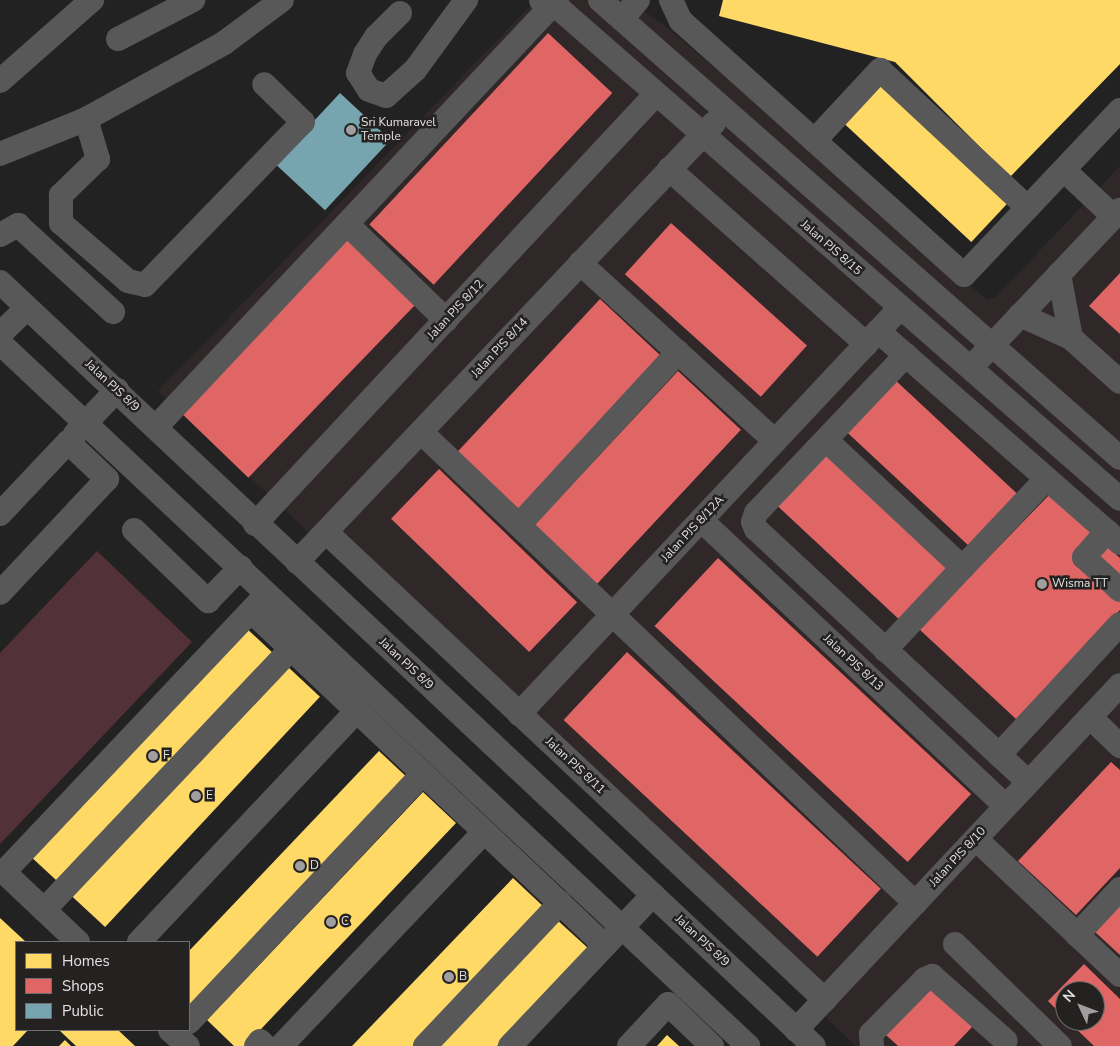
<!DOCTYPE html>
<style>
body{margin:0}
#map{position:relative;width:1120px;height:1046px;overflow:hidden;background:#232222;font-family:"Nunito Sans",sans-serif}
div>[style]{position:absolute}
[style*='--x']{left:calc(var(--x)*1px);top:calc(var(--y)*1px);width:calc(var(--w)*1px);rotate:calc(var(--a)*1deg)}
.built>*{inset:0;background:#302729}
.green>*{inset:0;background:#533139}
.homes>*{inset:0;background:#ffd966;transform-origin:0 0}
.shops>*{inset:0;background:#e06666;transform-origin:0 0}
.public>*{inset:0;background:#76a5af;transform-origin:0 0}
.minor>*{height:24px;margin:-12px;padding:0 12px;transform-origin:12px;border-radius:12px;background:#595858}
.dots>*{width:14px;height:14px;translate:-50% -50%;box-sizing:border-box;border:2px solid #242121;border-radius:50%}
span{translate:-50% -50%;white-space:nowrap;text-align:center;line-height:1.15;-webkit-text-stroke:5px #242121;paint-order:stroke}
.poi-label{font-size:12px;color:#e3e1e1}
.left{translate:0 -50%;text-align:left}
.street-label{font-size:12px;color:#e3e1e1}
.legend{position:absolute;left:15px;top:941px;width:175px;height:90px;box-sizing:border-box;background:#242121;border:1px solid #706e6e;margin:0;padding:6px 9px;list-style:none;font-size:15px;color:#e3e1e1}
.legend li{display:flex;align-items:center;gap:10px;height:25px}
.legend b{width:25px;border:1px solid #706e6e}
.north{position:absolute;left:1055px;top:981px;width:50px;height:50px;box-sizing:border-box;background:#242121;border:1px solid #706e6e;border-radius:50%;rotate:313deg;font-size:14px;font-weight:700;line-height:20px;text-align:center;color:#e3e1e1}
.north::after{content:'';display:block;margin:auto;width:18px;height:22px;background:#a09e9e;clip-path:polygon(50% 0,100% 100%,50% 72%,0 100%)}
</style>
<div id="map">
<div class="built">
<i style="clip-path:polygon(evenodd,536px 0,629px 0,669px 29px,987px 300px,996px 297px,1120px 166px,1120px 1046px,856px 1046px,158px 391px,536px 0,1065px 991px,1095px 991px,1095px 1021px,1065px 1021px,1065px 991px)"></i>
</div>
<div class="green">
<i style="clip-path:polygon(97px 551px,192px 642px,0 844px,0 653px)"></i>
</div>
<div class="homes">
<i style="clip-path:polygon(723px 0,1120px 0,1120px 64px,1010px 177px,895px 62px,719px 16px)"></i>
<i style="left:880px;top:79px;width:178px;height:57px;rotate:43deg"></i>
<i style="left:244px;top:626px;width:45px;height:314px;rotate:43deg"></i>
<i style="left:287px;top:666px;width:45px;height:315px;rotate:43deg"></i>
<i style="clip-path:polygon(379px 751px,412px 782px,195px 1010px,189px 1004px,189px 951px)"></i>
<i style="clip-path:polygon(423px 792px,456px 823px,245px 1046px,234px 1046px,207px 1020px)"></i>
<i style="clip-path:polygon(513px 878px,546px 909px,415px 1046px,352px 1046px)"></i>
<i style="clip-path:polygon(0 918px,26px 942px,16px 942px,16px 1030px,28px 1030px,13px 1046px,0 1046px)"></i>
<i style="clip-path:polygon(555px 918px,589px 949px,497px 1046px,435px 1046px)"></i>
<i style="clip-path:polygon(59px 1030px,118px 1030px,135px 1046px,76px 1046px)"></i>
<i style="clip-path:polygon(667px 1035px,679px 1046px,657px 1046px)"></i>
<i style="clip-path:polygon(65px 1040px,71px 1046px,59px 1046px)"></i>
</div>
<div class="shops">
<i style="left:548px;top:33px;width:88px;height:262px;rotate:43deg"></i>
<i style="left:671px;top:223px;width:183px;height:69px;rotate:42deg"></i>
<i style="left:353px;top:234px;width:94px;height:248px;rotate:44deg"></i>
<i style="clip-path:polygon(1120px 273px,1120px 334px,1089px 306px)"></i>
<i style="left:600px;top:299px;width:86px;height:211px;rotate:43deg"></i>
<i style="left:678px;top:371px;width:86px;height:211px;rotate:43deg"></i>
<i style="left:893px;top:378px;width:177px;height:71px;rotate:43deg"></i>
<i style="left:822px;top:449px;width:176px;height:72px;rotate:43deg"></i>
<i style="left:439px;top:469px;width:192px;height:69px;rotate:44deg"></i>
<i style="clip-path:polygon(1050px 494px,1120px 558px,1120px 610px,1016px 719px,919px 629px)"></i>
<i style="left:718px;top:558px;width:346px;height:93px;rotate:43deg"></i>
<i style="left:627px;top:652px;width:347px;height:93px;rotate:43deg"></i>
<i style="clip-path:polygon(1111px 762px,1120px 770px,1120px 868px,1076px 915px,1018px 861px)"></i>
<i style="clip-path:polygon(1120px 905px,1120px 955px,1095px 932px)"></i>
<i style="clip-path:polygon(1084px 964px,1120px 999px,1120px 1046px,1094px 1046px,1068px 1021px,1095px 1021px,1095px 991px,1065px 991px,1065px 1018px,1048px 1001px)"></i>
<i style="clip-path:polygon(930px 987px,973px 1026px,954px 1046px,898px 1046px,886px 1035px)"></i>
</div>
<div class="public">
<i style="left:340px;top:93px;width:69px;height:96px;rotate:43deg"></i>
</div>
<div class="minor">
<i style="--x:541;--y:0;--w:14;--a:17"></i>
<i style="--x:554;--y:4;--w:752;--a:41.17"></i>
<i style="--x:600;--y:0;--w:693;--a:41.37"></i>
<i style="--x:671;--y:0;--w:23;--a:65"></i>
<i style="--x:681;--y:21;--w:380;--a:41.9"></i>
<i style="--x:964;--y:275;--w:227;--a:-46.6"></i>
<i style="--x:400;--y:13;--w:34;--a:135"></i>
<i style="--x:376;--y:37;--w:20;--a:123"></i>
<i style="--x:365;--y:54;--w:20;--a:110"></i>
<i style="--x:358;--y:73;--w:20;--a:57"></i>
<i style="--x:369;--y:90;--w:18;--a:19"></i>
<i style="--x:386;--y:96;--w:39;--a:-42"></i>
<i style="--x:415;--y:70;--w:87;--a:-53.9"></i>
<i style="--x:622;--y:19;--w:25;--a:-50"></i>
<i style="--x:118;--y:39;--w:85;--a:-27.5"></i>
<i style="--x:0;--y:81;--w:123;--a:-41.4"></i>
<i style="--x:86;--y:119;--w:42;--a:73.3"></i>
<i style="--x:98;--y:159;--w:52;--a:135.8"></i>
<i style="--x:61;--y:195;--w:28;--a:90"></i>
<i style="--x:61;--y:223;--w:89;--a:40.9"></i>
<i style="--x:128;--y:281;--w:17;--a:13"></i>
<i style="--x:145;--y:285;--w:227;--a:-45.9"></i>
<i style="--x:303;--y:122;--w:54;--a:-135.7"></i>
<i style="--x:815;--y:140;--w:96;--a:-47.1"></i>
<i style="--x:880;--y:70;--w:202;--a:43"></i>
<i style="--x:0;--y:154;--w:93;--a:-22.1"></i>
<i style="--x:86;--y:119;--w:158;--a:-28.8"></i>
<i style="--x:224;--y:43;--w:72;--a:-36.6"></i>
<i style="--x:669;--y:169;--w:264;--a:41.6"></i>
<i style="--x:1064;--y:170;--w:69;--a:43.2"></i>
<i style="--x:347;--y:224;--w:138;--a:44.1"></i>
<i style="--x:0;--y:235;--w:21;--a:-29"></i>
<i style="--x:18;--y:225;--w:129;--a:42.5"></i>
<i style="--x:580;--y:263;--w:264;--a:42.4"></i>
<i style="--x:1059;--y:274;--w:65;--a:79.4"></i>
<i style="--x:0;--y:282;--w:1116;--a:43.19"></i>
<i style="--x:1020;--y:315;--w:56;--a:24.3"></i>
<i style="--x:1071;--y:338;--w:66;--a:41.9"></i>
<i style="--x:878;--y:331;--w:322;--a:41.2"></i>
<i style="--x:0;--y:334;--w:37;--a:-44"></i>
<i style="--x:0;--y:343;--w:1027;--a:43.22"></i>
<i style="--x:906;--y:355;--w:218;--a:133.5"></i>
<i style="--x:756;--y:513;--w:9;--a:108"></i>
<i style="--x:753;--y:522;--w:8;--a:67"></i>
<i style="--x:756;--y:529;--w:371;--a:42.9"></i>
<i style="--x:980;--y:358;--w:204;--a:-46.6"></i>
<i style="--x:156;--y:427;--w:586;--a:-46.8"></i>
<i style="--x:421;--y:432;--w:683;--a:43.63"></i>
<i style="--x:75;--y:434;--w:61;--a:-46.3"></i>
<i style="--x:826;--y:440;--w:187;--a:43.1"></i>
<i style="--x:0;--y:514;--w:99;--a:-46.6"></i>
<i style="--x:68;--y:442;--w:54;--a:43.5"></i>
<i style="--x:107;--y:479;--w:156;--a:133.2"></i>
<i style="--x:701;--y:520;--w:418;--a:43.2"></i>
<i style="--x:255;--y:524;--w:587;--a:-47"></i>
<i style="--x:519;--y:525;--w:235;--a:-47.4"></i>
<i style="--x:134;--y:530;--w:103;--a:43.8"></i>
<i style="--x:208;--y:601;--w:47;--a:-45.9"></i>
<i style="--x:1107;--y:531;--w:35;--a:131"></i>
<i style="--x:1084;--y:557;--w:49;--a:42.5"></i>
<i style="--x:326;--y:532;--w:684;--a:43.16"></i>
<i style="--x:297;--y:562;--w:605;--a:-46.47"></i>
<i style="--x:251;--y:611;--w:487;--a:43.4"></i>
<i style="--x:885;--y:650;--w:235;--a:-46.7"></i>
<i style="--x:519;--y:714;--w:557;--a:-46.82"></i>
<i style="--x:1090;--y:717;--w:42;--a:44"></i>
<i style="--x:999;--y:755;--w:178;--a:-47.3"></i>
<i style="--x:976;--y:839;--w:198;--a:43.4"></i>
<i style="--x:44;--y:910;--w:359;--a:-46.6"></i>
<i style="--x:1077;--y:935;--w:63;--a:-46.9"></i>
<i style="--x:78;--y:942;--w:102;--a:-136.6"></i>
<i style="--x:4;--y:872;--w:374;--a:-46.6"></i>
<i style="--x:139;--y:942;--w:318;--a:-46.7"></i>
<i style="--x:955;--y:944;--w:146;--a:44.2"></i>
<i style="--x:189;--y:1022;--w:341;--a:-46.7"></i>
<i style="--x:170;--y:1030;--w:24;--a:42"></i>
<i style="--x:796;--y:1030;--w:473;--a:-46.8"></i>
<i style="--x:256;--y:1046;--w:6;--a:-51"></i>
<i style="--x:260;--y:1041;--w:7;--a:45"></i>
<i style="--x:281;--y:1046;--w:295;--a:-46.5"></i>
<i style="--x:425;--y:1046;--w:197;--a:-46.6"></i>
<i style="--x:510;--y:1046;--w:208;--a:-46.6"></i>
<i style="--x:629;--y:1046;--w:57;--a:-47.1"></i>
<i style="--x:668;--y:1004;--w:61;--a:43.7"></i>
<i style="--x:872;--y:1046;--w:12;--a:-95"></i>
<i style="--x:871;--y:1034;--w:77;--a:-45.5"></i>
<i style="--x:925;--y:979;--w:8;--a:-23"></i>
<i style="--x:932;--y:976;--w:98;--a:41.3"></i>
</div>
<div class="dots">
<i style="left:351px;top:130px;background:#a09e9e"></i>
<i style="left:1042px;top:584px;background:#a09e9e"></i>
<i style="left:153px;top:756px;background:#a09e9e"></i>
<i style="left:196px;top:796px;background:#a09e9e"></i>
<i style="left:300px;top:866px;background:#a09e9e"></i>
<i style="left:331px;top:922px;background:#a09e9e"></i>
<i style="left:449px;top:977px;background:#a09e9e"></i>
</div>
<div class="poi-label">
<span class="left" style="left:361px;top:130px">Sri Kumaravel<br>Temple</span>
<span class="left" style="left:1052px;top:584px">Wisma TT</span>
<span class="left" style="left:163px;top:756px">F</span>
<span class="left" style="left:206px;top:796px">E</span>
<span class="left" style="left:310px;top:866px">D</span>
<span class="left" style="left:341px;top:922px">C</span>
<span class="left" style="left:459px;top:977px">B</span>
</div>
<div class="street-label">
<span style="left:831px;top:248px;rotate:41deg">Jalan PJS 8/15</span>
<span style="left:456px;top:310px;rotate:-47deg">Jalan PJS 8/12</span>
<span style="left:500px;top:348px;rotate:-47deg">Jalan PJS 8/14</span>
<span style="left:112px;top:386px;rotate:43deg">Jalan PJS 8/9</span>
<span style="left:693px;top:529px;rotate:-47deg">Jalan PJS 8/12A</span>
<span style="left:853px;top:663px;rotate:43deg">Jalan PJS 8/13</span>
<span style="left:406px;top:664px;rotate:43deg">Jalan PJS 8/9</span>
<span style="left:575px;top:766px;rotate:43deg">Jalan PJS 8/11</span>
<span style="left:958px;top:857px;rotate:-47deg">Jalan PJS 8/10</span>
<span style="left:702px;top:941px;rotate:43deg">Jalan PJS 8/9</span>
</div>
<ul class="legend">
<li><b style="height:14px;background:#ffd966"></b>Homes</li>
<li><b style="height:14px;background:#e06666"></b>Shops</li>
<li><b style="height:14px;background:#76a5af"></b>Public</li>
</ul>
<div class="north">N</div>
</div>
